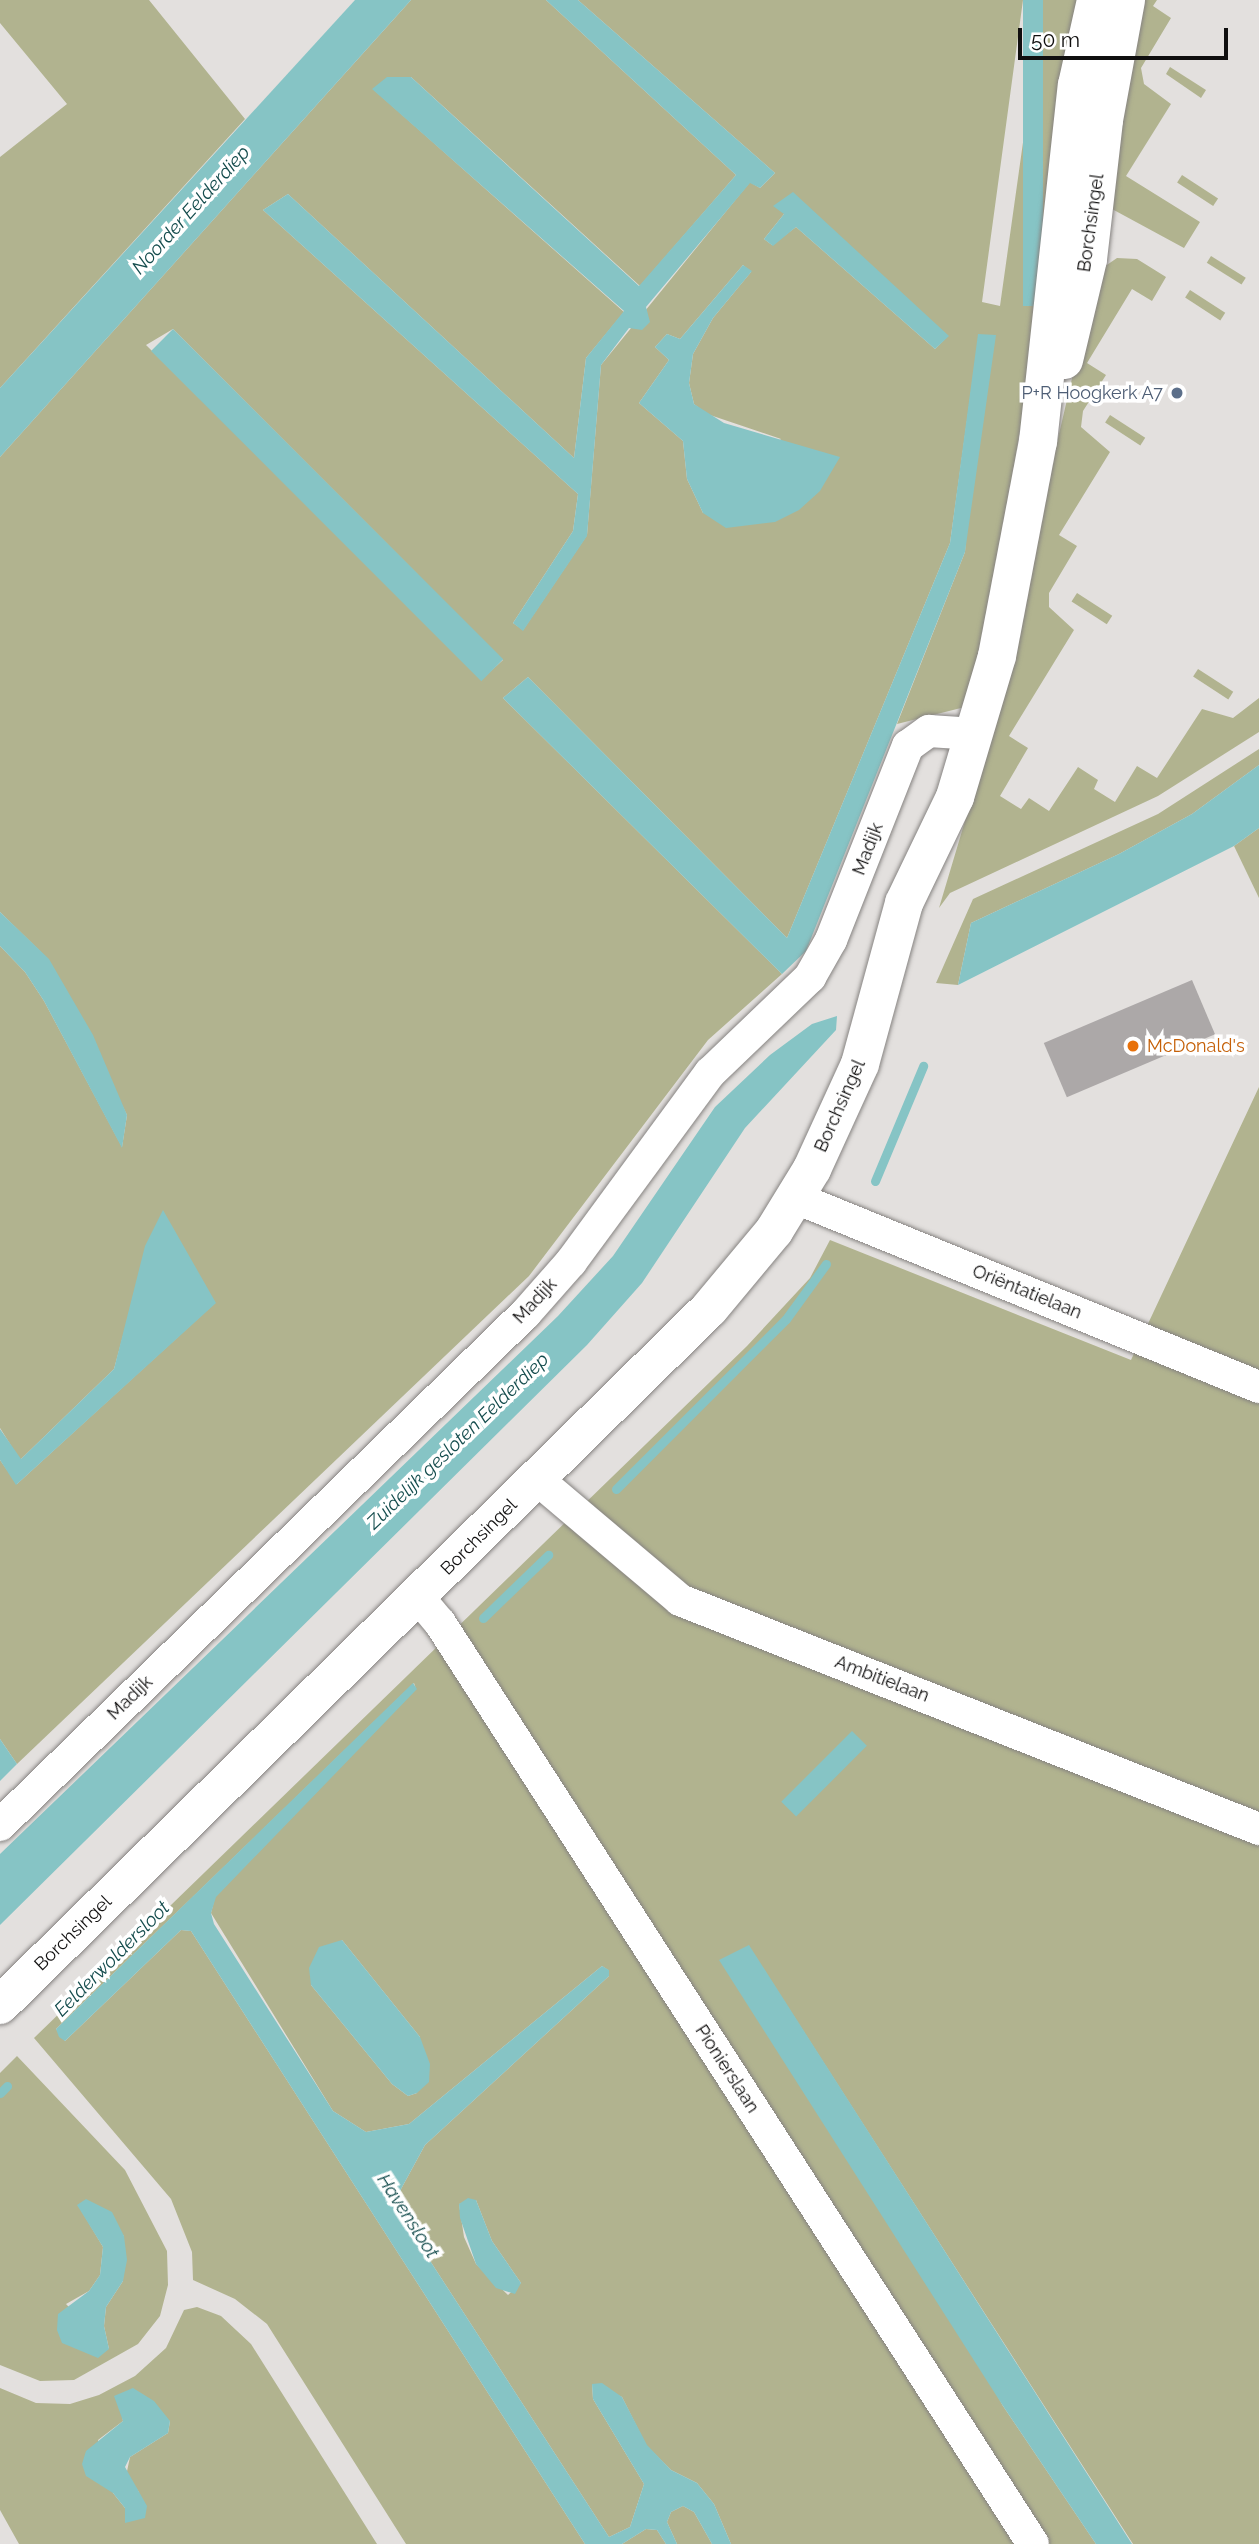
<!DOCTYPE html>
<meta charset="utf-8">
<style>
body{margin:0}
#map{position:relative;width:1259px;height:2544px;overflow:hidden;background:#e3e0de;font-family:Raleway,sans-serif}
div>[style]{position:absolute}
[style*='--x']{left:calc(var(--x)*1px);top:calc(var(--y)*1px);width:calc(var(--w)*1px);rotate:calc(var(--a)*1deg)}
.green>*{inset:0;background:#b1b38f;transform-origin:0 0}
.water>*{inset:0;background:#86c4c5;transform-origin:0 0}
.stream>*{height:9px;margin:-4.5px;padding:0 4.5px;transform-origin:4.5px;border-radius:4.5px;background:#86c4c5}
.building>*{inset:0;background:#aca8a8;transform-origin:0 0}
.roads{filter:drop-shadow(0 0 2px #868381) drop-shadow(0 0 2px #868381)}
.minor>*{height:32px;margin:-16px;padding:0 16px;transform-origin:16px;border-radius:16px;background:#fff}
.secondary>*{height:38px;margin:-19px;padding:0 19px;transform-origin:19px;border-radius:19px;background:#fff}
.dots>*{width:19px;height:19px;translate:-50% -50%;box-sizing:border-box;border:4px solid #fff;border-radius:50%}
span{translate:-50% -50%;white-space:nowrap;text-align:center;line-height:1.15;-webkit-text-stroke:7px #fff;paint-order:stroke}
.street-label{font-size:18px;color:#100f0f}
.service-label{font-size:18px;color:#4e5e75}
.right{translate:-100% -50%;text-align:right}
.food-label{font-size:18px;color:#c56008}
.left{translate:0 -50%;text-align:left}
.water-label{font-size:19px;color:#144c4d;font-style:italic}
.scale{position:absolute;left:1018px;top:28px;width:210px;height:32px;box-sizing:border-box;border:4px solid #100f0f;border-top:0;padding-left:9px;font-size:21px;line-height:24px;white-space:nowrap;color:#100f0f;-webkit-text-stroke:5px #fff;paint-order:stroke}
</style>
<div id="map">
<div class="green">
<i style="clip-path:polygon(0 0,149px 0,245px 119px,0 388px,0 157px,67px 104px,0 23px)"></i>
<i style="clip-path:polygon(evenodd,411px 0,546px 0,736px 175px,640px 286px,411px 77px,373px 89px,624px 312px,586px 358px,574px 458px,288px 194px,263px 210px,578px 494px,573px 531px,513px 623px,523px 630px,587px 535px,601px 365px,750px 182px,760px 188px,775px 173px,578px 0,1023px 0,982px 302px,1000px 306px,1043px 0,1086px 0,993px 605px,965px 707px,897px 724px,965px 552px,979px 334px,950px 543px,787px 938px,528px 677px,503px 698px,782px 974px,708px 1040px,529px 1276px,17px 1764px,0 1739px,0 1460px,17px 1484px,215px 1303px,136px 1288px,114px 1369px,20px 1460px,0 1428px,0 946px,25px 972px,44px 1001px,122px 1147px,127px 1115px,48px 959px,0 912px,0 457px,411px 0,784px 214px,948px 336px,935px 349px,796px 227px,772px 245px,764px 239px,784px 214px,411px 0,743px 265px,751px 272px,713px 318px,693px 354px,689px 383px,694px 404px,707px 414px,781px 439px,703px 513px,687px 479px,683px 441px,639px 403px,669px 360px,655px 347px,667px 334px,680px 339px,743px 265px,411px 0,173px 329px,503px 660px,483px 678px,146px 345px,173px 329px)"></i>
<i style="clip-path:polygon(1136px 0,1157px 0,1153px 6px,1171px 18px,1141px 68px,1144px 84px,1171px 104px,1126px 176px,1200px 222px,1184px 248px,1112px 209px)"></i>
<i style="clip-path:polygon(1170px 67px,1206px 90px,1201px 98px,1166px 74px)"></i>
<i style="left:1182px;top:175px;width:43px;height:9px;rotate:33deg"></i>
<i style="left:1211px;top:256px;width:41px;height:8px;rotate:32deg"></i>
<i style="clip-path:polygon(1117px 258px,1137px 259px,1166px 277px,1152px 301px,1132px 289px,1087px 363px,1106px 375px,1083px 411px,1081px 427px,1110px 452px,1059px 535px,1077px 546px,1049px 593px,1049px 607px,1074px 630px,1009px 736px,1028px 748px,1000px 796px,1021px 809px,1029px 798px,1049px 811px,1078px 767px,1098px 780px,1094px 789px,1115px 802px,1137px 766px,1157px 778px,1202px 709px,1233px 718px,1259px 698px,1259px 732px,1158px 796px,950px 893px,939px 908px,982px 764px,1094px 284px,1101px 269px)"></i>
<i style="left:1190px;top:290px;width:42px;height:9px;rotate:33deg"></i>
<i style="left:1110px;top:415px;width:42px;height:9px;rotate:33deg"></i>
<i style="left:1077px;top:593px;width:42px;height:10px;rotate:33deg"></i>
<i style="left:1198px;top:669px;width:42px;height:9px;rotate:33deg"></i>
<i style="clip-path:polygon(1259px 749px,1259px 765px,1192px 814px,1119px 854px,971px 923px,958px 985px,936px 983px,973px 899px,1158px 814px)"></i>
<i style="clip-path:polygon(1259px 828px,1259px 898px,1234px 846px)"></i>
<i style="clip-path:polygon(evenodd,1259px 1087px,1259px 2544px,1133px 2544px,748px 1945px,1003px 2406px,1096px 2544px,731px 2544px,714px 2504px,697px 2483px,671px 2470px,646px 2445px,622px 2397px,592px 2384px,593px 2399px,644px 2484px,630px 2527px,609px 2537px,401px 2216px,401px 2189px,425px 2145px,609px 1976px,608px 1970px,602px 1966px,409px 2124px,366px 2132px,333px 2111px,211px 1913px,215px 1897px,416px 1689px,414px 1683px,56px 2029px,65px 2041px,181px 1930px,191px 1931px,585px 2544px,406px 2544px,267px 2324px,235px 2299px,193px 2280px,192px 2252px,171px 2199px,34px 2038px,747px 1346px,810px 1278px,830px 1240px,1131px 1360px,1259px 1087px,342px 1940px,420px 2037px,417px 2093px,408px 2096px,392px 2084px,311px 1985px,342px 1940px,1259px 1087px,476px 2200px,492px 2241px,521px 2283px,508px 2295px,476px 2264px,464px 2237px,459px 2204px,476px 2200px)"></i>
<i style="clip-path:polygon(evenodd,17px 2056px,125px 2170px,167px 2251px,168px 2285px,160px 2316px,138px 2344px,74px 2380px,40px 2381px,0 2365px,0 2073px,17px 2056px,78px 2205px,124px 2236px,123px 2281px,106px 2307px,104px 2326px,109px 2349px,66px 2304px,89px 2291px,100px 2275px,103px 2247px,78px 2205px)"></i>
<i style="clip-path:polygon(evenodd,197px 2307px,221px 2316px,251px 2344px,377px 2544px,19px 2544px,0 2510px,0 2388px,36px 2403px,70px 2404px,99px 2395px,135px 2376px,166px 2348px,184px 2310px,197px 2307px,121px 2410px,170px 2421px,168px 2433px,130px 2457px,126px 2476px,139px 2492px,125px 2508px,113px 2493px,98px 2440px,123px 2421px,121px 2410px)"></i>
<i style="clip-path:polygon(683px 2506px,694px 2512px,712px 2544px,677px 2544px,667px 2522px,671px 2512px)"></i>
<i style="clip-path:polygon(646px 2529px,657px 2530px,666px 2544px,622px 2544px)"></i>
</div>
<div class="water">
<i style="clip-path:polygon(355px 0,411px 0,0 457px,0 388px)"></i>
<i style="clip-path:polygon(546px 0,578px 0,775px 173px,760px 188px,750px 183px,646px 307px,650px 322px,642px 330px,629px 328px,601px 365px,587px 536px,523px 631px,513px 623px,573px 531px,578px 494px,263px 210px,288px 194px,574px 458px,586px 358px,624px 311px,372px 89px,387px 77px,411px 77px,639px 286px,736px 175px)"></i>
<i style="left:1023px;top:0;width:20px;height:306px"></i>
<i style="clip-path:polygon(793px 192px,949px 336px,935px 349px,796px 227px,773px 246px,764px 239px,784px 214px,773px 206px)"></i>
<i style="clip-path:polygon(743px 265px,752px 271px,713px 318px,693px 354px,689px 383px,694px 404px,724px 423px,840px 457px,820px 491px,799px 510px,775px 522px,726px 528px,703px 513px,687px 479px,683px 441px,639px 403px,669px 360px,655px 347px,667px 334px,680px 339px)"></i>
<i style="left:173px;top:329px;width:467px;height:31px;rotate:45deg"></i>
<i style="clip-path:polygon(978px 334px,996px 335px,965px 552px,806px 951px,782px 974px,503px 698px,528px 677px,787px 938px,950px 543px)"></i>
<i style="clip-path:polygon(1259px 765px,1259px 828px,1234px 846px,958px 985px,971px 923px,1119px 854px,1192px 814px)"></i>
<i style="clip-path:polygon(0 912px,49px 959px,93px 1035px,127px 1115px,122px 1148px,44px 1001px,25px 972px,0 946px)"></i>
<i style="clip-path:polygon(837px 1016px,836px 1030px,745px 1128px,642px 1283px,587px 1345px,0 1925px,0 1854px,558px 1316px,613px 1256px,715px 1107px,770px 1055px,812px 1024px)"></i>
<i style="clip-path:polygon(163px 1210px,216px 1303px,16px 1485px,0 1460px,0 1429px,21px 1459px,114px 1369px,145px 1246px)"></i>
<i style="clip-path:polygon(413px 1683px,417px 1689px,216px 1897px,211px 1913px,214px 1924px,333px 2111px,366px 2132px,409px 2124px,602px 1966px,609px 1970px,609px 1976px,425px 2145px,401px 2189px,401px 2216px,609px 2537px,630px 2527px,644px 2484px,593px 2399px,592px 2384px,602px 2383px,622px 2397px,647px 2445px,671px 2470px,697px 2483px,714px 2504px,731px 2544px,712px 2544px,694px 2512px,683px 2506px,671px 2512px,667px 2522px,677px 2544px,666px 2544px,657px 2530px,646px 2529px,622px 2544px,585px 2544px,191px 1931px,181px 1930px,65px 2041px,59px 2037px,56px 2029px)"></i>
<i style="left:852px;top:1731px;width:21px;height:100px;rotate:45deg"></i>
<i style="clip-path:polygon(0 1739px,17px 1764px,0 1781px)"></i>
<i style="clip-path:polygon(342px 1940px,420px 2037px,430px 2064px,429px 2082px,417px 2093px,408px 2096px,392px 2084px,311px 1985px,309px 1968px,319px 1947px)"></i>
<i style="clip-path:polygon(749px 1945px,1132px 2544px,1096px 2544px,1003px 2406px,719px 1960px)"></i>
<i style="clip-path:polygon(468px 2198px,476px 2200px,492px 2241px,521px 2283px,515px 2294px,496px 2288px,476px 2264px,460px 2218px,459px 2204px)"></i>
<i style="clip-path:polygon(86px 2199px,112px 2212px,124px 2236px,127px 2260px,123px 2281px,106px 2307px,104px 2326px,109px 2349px,98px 2358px,62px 2343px,57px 2330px,58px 2314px,89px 2291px,100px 2275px,103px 2247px,77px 2205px)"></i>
<i style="clip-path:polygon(133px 2388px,154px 2401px,170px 2421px,168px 2433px,130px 2457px,125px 2467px,147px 2506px,145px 2518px,125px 2523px,125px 2508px,113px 2493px,86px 2476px,82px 2464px,86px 2451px,123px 2421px,114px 2396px)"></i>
</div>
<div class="stream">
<i style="--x:875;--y:1181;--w:125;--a:-67.3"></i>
<i style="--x:616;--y:1489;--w:240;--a:-45"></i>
<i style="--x:786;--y:1319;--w:68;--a:-54"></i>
<i style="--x:483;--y:1618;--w:91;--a:-44.1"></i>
<i style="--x:0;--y:2093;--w:10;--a:-45"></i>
</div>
<div class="building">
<i style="left:1192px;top:980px;width:59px;height:161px;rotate:67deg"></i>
</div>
<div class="roads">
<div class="minor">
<i style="--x:796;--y:1198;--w:500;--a:22.21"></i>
<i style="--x:537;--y:1479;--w:187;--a:40.2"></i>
<i style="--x:680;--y:1600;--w:623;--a:21.58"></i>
<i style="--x:418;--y:1597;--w:34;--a:50"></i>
<i style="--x:440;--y:1623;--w:1095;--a:57.22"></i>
<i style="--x:0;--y:1825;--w:734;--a:-44.23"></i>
<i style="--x:526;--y:1313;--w:68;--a:-48.6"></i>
<i style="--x:571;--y:1262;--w:235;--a:-53.7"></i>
<i style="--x:710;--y:1073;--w:139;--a:-43.8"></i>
<i style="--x:810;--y:977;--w:43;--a:-60.4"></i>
<i style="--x:831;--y:940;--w:209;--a:-68.4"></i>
<i style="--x:908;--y:746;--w:26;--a:-36"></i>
<i style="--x:929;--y:731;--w:46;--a:3.7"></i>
</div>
<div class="secondary">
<i style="--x:1064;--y:360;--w:104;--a:-76.6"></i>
<i style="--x:1088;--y:259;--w:140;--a:-83.4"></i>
<i style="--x:1104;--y:120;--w:122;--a:-79.6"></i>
<i style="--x:0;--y:2005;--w:994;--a:-44.47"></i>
<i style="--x:709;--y:1309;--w:102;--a:-50.2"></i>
<i style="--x:774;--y:1231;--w:73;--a:-58.5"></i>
<i style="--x:812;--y:1169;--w:115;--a:-65.4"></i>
<i style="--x:860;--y:1064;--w:167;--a:-74.7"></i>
<i style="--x:904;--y:903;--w:118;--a:-64.3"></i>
<i style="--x:955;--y:797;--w:147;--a:-73.4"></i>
<i style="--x:997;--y:656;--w:218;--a:-79.2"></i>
<i style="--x:1038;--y:442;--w:359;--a:-83.8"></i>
<i style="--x:1077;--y:85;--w:87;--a:-77.4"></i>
</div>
</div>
<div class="dots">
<i style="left:1177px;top:393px;background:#5c6f8a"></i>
<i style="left:1133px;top:1046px;background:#e8710a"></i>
</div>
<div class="street-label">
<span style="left:1091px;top:223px;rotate:-82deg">Borchsingel</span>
<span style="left:868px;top:849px;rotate:-69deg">Madijk</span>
<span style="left:840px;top:1106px;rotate:-66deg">Borchsingel</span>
<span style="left:1027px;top:1292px;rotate:22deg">Oriëntatielaan</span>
<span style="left:535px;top:1301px;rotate:-47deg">Madijk</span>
<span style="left:479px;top:1537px;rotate:-45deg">Borchsingel</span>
<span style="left:882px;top:1679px;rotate:21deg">Ambitielaan</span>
<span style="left:130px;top:1698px;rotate:-44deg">Madijk</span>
<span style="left:73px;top:1933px;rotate:-44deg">Borchsingel</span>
<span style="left:727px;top:2069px;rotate:57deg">Pionierslaan</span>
</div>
<div class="service-label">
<span class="right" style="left:1163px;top:393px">P+R Hoogkerk A7</span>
</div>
<div class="food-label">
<span class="left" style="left:1147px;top:1046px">McDonald's</span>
</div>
<div class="water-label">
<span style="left:191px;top:210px;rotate:-48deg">Noorder Eelderdiep</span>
<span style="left:458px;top:1441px;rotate:-44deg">Zuidelijk gesloten Eelderdiep</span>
<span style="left:112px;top:1959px;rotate:-45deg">Eelderwoldersloot</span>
<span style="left:408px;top:2216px;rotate:57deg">Havensloot</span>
</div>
<div class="scale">50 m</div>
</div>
